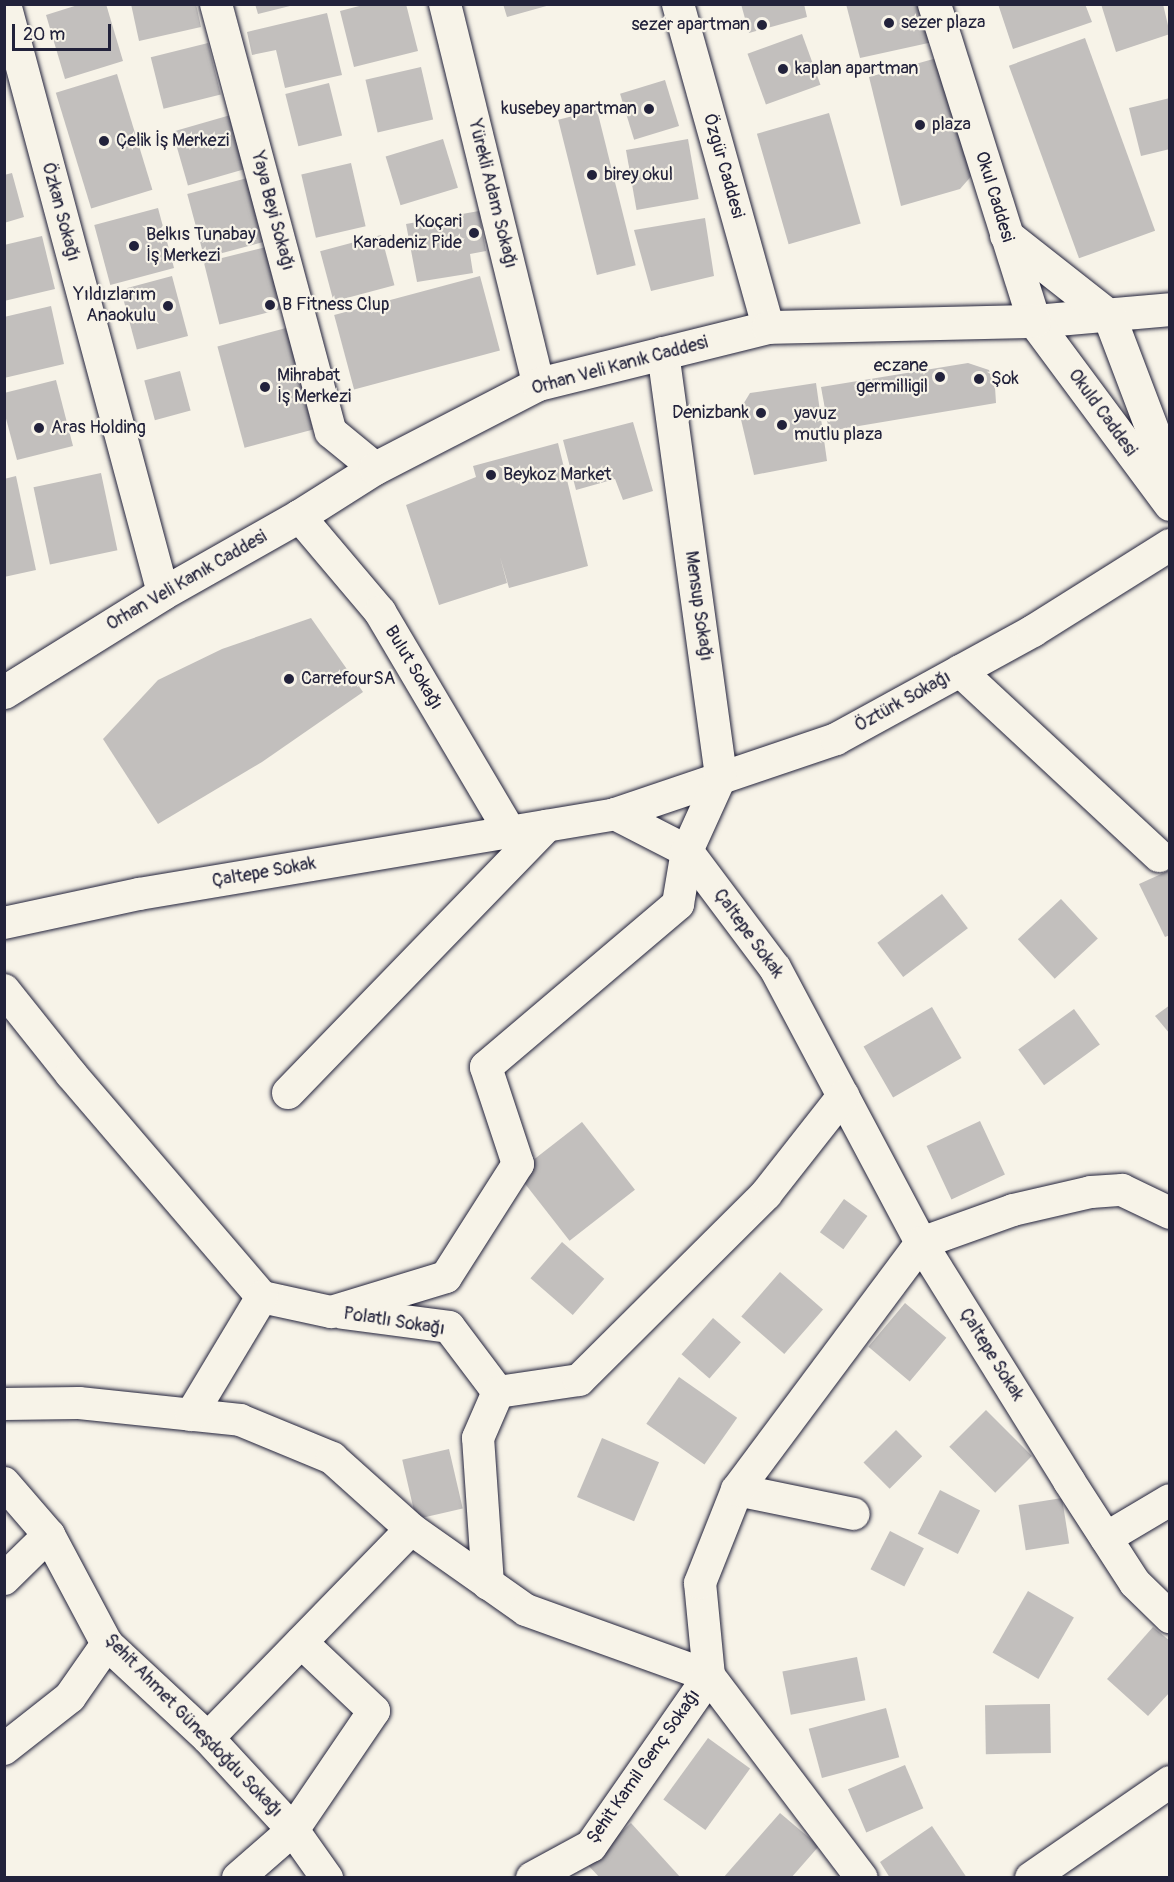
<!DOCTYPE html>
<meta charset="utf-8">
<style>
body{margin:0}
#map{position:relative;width:1174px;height:1882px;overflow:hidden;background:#f7f3e8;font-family:Pangolin,sans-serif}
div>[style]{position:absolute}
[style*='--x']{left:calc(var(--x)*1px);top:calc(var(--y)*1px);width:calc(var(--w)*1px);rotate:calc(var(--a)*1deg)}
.building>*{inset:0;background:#c2bfbd;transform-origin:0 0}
.roads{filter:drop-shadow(0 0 2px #22223b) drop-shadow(0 0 2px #22223b)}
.street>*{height:32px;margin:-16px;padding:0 16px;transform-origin:16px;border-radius:16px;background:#f7f3e8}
.secondary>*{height:33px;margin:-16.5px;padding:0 16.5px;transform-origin:16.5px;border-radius:16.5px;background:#f7f3e8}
.primary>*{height:33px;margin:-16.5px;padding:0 16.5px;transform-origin:16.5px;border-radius:16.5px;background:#f7f3e8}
.dots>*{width:16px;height:16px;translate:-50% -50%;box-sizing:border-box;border:3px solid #f7f3e8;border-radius:50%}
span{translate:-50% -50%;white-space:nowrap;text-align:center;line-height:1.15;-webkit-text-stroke:4.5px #f7f3e8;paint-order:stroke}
.poi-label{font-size:18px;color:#22223b}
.left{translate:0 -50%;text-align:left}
.right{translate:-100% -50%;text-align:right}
.street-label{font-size:18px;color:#22223b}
.frame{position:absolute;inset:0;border:6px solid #22223b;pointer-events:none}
.scale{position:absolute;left:12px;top:24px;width:99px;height:27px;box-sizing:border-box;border:3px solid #22223b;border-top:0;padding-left:8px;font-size:18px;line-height:21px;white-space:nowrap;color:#22223b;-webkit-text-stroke:4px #f7f3e8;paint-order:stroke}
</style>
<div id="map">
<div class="building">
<i style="clip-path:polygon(81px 4px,106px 4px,123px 61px,65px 79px,46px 15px)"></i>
<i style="clip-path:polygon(131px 4px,196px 4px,201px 27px,139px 41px)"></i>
<i style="clip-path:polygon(255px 4px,294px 4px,294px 5px,258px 14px)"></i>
<i style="clip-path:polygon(367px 4px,406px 4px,418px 51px,354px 67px,340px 11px)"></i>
<i style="clip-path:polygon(503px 4px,550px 4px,550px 5px,507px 17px)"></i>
<i style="clip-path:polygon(741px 4px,804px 4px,807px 17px,749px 33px)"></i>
<i style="clip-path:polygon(846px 4px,922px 4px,933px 42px,860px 58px)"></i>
<i style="clip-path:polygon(998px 4px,1085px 4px,1092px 22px,1013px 49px)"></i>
<i style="clip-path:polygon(1101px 4px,1163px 4px,1170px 34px,1116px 52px)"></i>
<i style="clip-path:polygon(327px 13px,342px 75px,285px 88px,276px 50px,252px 55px,247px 32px)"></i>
<i style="left:802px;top:34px;width:54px;height:58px;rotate:70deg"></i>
<i style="left:1085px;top:38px;width:205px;height:81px;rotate:70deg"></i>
<i style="left:208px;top:43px;width:53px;height:59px;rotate:76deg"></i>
<i style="clip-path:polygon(937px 58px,974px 173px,960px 189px,901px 206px,869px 77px)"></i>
<i style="left:421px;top:67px;width:54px;height:57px;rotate:77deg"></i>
<i style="left:117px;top:74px;width:121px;height:64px;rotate:73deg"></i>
<i style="left:665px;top:80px;width:48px;height:47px;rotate:73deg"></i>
<i style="left:329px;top:83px;width:54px;height:45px;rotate:76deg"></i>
<i style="clip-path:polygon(1170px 98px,1170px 149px,1141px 156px,1129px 108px)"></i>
<i style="left:597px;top:110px;width:160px;height:40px;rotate:76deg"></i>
<i style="left:829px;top:113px;width:115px;height:75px;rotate:74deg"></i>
<i style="left:234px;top:114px;width:56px;height:64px;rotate:74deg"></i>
<i style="left:443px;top:139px;width:51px;height:60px;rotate:73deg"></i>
<i style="left:688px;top:139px;width:61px;height:63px;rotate:80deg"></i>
<i style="left:351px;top:163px;width:65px;height:51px;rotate:77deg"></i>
<i style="clip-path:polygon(12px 173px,24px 217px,4px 223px,4px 175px)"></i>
<i style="left:251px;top:177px;width:66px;height:66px;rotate:75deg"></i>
<i style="left:158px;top:208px;width:62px;height:66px;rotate:75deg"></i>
<i style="clip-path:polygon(479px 211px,486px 251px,470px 254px,473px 273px,417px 282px,406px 224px)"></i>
<i style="clip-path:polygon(705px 218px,714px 276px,651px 291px,634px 230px)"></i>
<i style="left:381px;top:235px;width:52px;height:63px;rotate:75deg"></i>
<i style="clip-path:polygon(42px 236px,55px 289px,4px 301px,4px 245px)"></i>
<i style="left:266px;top:247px;width:64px;height:64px;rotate:76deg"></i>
<i style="left:172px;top:276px;width:62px;height:53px;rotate:75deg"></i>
<i style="left:480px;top:276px;width:77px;height:151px;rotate:75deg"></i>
<i style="clip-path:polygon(51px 306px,64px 364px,4px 378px,4px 317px)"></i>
<i style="left:286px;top:328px;width:105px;height:71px;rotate:75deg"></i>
<i style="clip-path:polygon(968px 363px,989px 370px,995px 387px,996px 403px,829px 431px,821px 387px)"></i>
<i style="left:180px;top:371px;width:41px;height:37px;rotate:75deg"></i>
<i style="clip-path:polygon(56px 380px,73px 446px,17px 460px,4px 411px,4px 393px)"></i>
<i style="clip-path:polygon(816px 383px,827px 461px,754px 475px,739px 411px,750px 393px)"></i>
<i style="clip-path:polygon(633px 422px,653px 491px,623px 500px,615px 479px,576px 490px,563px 440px)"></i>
<i style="clip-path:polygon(558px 443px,588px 566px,509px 588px,500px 557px,507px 583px,439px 605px,406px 505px,476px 477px,473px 466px)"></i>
<i style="left:101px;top:473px;width:79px;height:69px;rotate:78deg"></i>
<i style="clip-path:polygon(16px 476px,36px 570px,4px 577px,4px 479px)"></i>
<i style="clip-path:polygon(311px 618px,363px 692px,262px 762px,158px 824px,103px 739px,158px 680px,222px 649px)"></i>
<i style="clip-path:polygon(1170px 870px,1170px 935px,1165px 937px,1139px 884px)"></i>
<i style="left:942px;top:894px;width:43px;height:81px;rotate:53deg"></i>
<i style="left:1061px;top:899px;width:54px;height:59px;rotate:47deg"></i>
<i style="clip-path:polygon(1170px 1005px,1170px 1034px,1155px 1016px)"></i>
<i style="left:932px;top:1007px;width:59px;height:79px;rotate:60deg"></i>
<i style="left:1074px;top:1009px;width:44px;height:69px;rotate:54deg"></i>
<i style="left:980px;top:1121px;width:59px;height:59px;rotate:65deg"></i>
<i style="left:582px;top:1122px;width:86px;height:83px;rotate:52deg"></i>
<i style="left:844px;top:1199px;width:29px;height:41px;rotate:36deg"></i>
<i style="left:562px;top:1242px;width:56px;height:48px;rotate:41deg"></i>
<i style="left:780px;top:1272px;width:57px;height:59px;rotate:41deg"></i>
<i style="left:905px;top:1303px;width:54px;height:57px;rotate:40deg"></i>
<i style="left:713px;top:1318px;width:37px;height:48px;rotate:41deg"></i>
<i style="left:679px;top:1377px;width:71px;height:57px;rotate:35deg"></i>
<i style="left:986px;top:1410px;width:65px;height:52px;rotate:45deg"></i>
<i style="left:896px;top:1430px;width:37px;height:46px;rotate:45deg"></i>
<i style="left:602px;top:1438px;width:62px;height:64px;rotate:23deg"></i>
<i style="left:449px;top:1449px;width:61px;height:48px;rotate:77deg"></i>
<i style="left:940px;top:1490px;width:45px;height:49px;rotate:27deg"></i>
<i style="left:1062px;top:1498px;width:46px;height:44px;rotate:81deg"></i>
<i style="left:890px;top:1531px;width:38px;height:43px;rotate:27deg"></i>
<i style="left:1028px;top:1591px;width:53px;height:71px;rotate:30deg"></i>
<i style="clip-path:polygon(1153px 1627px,1170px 1641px,1170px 1692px,1148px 1716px,1107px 1679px)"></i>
<i style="left:857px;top:1657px;width:44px;height:76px;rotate:79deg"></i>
<i style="left:1050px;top:1704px;width:49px;height:65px;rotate:89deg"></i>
<i style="left:886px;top:1708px;width:51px;height:80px;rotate:75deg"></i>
<i style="left:708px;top:1738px;width:52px;height:76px;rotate:36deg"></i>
<i style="left:905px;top:1765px;width:47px;height:62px;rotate:67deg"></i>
<i style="clip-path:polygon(780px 1813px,819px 1846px,791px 1878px,723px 1878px)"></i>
<i style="clip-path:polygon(631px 1823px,681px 1878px,600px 1878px,587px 1864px)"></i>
<i style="clip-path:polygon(932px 1826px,967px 1878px,890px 1878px,880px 1862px)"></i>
</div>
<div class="roads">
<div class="street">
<i style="--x:5;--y:4;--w:610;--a:74.98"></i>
<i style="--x:216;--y:4;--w:443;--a:75"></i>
<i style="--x:331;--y:432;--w:57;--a:39.3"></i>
<i style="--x:445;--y:4;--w:391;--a:76.2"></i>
<i style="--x:678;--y:4;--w:335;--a:74.4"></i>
<i style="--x:299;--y:516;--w:126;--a:49.8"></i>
<i style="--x:380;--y:612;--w:256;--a:59.4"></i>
<i style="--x:960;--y:671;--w:272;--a:42.9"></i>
<i style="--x:615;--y:814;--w:233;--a:-18.7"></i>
<i style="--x:836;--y:739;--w:225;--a:-28.7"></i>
<i style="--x:1033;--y:631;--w:162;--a:-32.1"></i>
<i style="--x:4;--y:923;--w:138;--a:-12.1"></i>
<i style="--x:139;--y:894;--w:483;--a:-9.5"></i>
<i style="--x:615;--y:814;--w:81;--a:27.2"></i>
<i style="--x:687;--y:851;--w:146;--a:53.1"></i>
<i style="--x:775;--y:968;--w:311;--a:62"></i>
<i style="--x:921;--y:1243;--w:280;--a:58.1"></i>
<i style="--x:1069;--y:1481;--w:121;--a:57.1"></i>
<i style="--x:1135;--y:1583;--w:49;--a:44.2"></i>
<i style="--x:4;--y:990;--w:107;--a:51.4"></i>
<i style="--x:71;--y:1074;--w:294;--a:49.4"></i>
<i style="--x:262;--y:1297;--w:71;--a:12.3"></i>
<i style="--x:331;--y:1312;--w:120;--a:-16.9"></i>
<i style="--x:446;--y:1277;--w:134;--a:-57.5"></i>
<i style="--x:518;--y:1164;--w:102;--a:-108.3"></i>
<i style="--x:486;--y:1067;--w:252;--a:-40.3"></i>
<i style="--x:678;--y:904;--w:54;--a:-80.4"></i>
<i style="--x:687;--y:851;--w:82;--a:-65.6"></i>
<i style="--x:721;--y:776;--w:427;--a:-97.8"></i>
<i style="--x:288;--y:1093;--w:372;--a:-45.9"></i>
<i style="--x:343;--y:1313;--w:107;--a:7.5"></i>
<i style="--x:449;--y:1327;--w:81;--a:53"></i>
<i style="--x:4;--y:1404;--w:75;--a:-0.8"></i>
<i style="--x:79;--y:1403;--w:162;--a:6"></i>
<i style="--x:240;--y:1420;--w:100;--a:22.4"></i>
<i style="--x:332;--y:1458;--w:106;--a:41.9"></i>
<i style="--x:411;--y:1529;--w:141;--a:35.2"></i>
<i style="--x:526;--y:1610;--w:195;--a:19.8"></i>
<i style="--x:709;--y:1676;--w:253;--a:52.9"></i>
<i style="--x:191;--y:1415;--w:138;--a:-59"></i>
<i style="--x:4;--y:1483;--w:69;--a:49.1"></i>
<i style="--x:49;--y:1535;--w:123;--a:62"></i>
<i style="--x:107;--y:1644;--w:138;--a:42.9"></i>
<i style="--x:208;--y:1738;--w:125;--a:47.3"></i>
<i style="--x:293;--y:1830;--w:59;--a:54.7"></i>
<i style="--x:737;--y:1490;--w:119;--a:11.6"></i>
<i style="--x:1106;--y:1538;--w:74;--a:-30.7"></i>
<i style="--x:4;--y:1579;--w:63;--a:-44.4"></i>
<i style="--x:488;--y:1584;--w:146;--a:-93.9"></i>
<i style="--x:478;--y:1438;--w:50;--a:-66.5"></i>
<i style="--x:498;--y:1392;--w:82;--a:-8.4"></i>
<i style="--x:579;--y:1380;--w:264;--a:-44.8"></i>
<i style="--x:766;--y:1194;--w:125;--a:-51.8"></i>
<i style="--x:208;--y:1738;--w:291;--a:-45.8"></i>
<i style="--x:4;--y:1749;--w:84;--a:-38.2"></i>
<i style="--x:70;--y:1697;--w:65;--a:-55.1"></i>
<i style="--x:238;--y:1878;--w:73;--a:-41.1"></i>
<i style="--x:293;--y:1830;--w:144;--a:-55.8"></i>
<i style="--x:374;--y:1711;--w:100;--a:-136.6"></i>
<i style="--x:532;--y:1878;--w:67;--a:-28.5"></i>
<i style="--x:591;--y:1846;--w:207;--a:-55.2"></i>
<i style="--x:709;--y:1676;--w:93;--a:-95.5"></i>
<i style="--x:700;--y:1583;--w:100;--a:-68.3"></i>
<i style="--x:737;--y:1490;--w:308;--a:-53.3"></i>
<i style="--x:921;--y:1243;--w:98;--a:-19.7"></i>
<i style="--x:1013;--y:1210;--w:80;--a:-13"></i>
<i style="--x:1091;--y:1192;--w:31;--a:-4"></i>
<i style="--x:1122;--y:1190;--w:53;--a:25.6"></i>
<i style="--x:1031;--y:1878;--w:169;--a:-34.6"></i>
</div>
<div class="secondary">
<i style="--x:1034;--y:321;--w:137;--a:-5"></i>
</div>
<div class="primary">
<i style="--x:934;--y:4;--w:332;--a:72.5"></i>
<i style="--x:1034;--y:321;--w:228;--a:53.4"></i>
<i style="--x:1006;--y:235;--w:131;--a:38.2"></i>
<i style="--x:1109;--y:316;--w:172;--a:69.2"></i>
<i style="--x:4;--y:692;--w:187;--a:-31.9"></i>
<i style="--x:163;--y:593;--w:156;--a:-29.5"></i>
<i style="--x:299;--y:516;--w:90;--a:-32.3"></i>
<i style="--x:375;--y:468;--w:183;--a:-27.3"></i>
<i style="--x:538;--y:384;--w:237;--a:-13.9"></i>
<i style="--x:768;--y:327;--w:266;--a:-1.3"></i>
</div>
</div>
<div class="dots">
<i style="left:889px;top:23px;background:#22223b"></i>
<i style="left:762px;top:25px;background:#22223b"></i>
<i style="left:783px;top:69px;background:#22223b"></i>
<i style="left:649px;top:109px;background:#22223b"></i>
<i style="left:920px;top:125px;background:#22223b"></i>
<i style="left:104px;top:141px;background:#22223b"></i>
<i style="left:592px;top:175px;background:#22223b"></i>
<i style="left:474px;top:233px;background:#22223b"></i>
<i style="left:134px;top:246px;background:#22223b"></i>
<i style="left:270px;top:305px;background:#22223b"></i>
<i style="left:168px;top:306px;background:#22223b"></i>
<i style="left:940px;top:377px;background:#22223b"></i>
<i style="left:979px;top:379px;background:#22223b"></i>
<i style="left:265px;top:387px;background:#22223b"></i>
<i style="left:761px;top:413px;background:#22223b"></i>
<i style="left:782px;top:425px;background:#22223b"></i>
<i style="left:39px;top:428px;background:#22223b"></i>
<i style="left:491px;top:475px;background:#22223b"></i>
<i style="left:289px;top:679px;background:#22223b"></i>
</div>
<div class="poi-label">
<span class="left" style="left:901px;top:23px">sezer plaza</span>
<span class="right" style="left:750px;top:25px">sezer apartman</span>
<span class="left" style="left:795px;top:69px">kaplan apartman</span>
<span class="right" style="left:637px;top:109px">kusebey apartman</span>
<span class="left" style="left:932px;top:125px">plaza</span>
<span class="left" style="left:116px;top:141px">Çelik İş Merkezi</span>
<span class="left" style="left:604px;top:175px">birey okul</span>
<span class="right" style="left:462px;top:233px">Koçari<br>Karadeniz Pide</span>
<span class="left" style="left:146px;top:246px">Belkıs Tunabay<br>İş Merkezi</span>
<span class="right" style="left:156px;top:306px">Yıldızlarım<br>Anaokulu</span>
<span class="left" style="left:282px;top:305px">B Fitness Clup</span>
<span class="right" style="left:928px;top:377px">eczane<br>germilligil</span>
<span class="left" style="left:277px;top:387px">Mihrabat<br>İş Merkezi</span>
<span class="left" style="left:991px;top:379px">Şok</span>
<span class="right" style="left:749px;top:413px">Denizbank</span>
<span class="left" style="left:794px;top:425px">yavuz<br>mutlu plaza</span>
<span class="left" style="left:51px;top:428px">Aras Holding</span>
<span class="left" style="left:503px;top:475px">Beykoz Market</span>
<span class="left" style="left:301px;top:679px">CarrefourSA</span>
</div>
<div class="street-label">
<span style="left:723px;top:166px;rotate:74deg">Özgür Caddesi</span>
<span style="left:492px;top:194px;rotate:76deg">Yürekli Adam Sokağı</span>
<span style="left:994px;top:197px;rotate:73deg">Okul Caddesi</span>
<span style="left:272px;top:211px;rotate:75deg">Yaya Beyi Sokağı</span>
<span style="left:60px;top:212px;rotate:75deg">Özkan Sokağı</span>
<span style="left:620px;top:366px;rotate:-15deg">Orhan Veli Kanık Caddesi</span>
<span style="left:1102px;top:413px;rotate:54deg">Okuld Caddesi</span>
<span style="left:187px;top:581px;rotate:-30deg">Orhan Veli Kanık Caddesi</span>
<span style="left:698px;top:606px;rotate:82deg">Mensup Sokağı</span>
<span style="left:413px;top:668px;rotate:59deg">Bulut Sokağı</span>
<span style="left:903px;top:702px;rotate:-29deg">Öztürk Sokağı</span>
<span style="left:264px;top:873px;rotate:-10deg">Çaltepe Sokak</span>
<span style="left:748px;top:934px;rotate:54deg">Çaltepe Sokak</span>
<span style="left:394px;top:1322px;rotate:9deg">Polatlı Sokağı</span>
<span style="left:991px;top:1355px;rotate:58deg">Çaltepe Sokak</span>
<span style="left:193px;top:1726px;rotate:46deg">Şehit Ahmet Güneşdoğdu Sokağı</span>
<span style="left:644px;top:1767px;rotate:-55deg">Şehit Kamil Genç Sokağı</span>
</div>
<div class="frame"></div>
<div class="scale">20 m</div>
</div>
